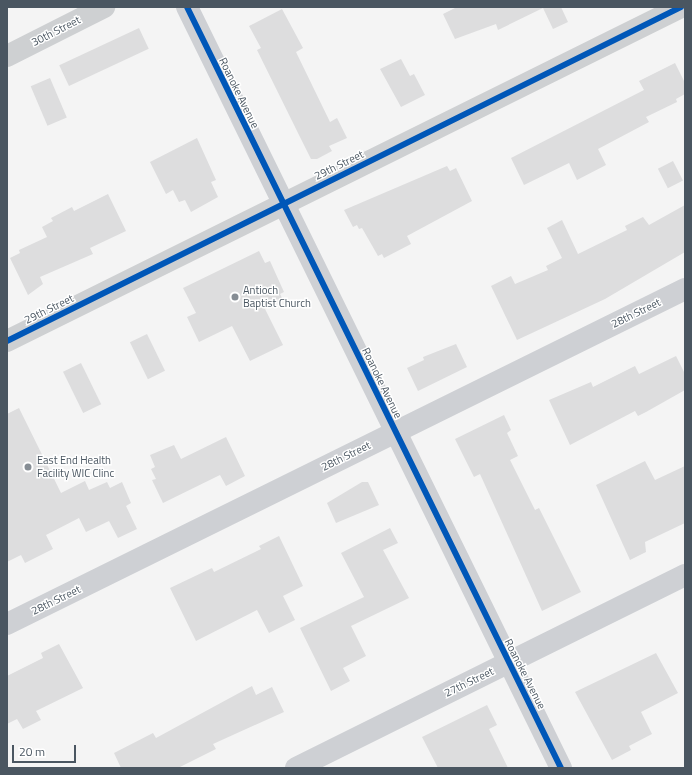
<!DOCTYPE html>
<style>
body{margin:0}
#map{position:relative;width:692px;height:775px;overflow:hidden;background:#f4f4f4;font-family:"Titillium Web",sans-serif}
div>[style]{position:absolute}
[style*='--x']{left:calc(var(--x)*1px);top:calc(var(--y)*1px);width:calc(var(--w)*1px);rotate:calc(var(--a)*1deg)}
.building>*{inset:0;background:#ddddde;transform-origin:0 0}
.street>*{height:22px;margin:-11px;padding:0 11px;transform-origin:11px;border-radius:11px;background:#ced0d2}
.secondary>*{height:22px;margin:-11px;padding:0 11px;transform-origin:11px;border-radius:11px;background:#ced0d4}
.cycleway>*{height:6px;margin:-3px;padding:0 3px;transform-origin:3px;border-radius:3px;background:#0057b8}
.dots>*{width:11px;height:11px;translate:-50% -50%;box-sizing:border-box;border:2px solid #fff;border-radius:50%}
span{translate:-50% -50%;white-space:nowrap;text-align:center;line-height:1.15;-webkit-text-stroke:3px #fff;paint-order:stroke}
.street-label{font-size:11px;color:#4a5661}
.poi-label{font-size:11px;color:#4a5661}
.left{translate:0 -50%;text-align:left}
.frame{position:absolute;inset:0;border:8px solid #4a5661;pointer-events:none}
.scale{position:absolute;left:12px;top:745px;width:64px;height:18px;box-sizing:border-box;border:2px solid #4a5661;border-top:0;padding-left:5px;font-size:12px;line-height:14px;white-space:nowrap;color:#4a5661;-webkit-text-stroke:3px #fff;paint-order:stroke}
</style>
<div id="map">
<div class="building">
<i style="clip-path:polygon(457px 7px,561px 7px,568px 22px,553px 29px,543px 8px,498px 30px,496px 24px,455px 39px,443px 14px)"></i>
<i style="clip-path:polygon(282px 9px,303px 48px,296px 52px,330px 122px,337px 118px,347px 138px,329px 146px,332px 151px,317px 159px,311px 159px,298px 133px,257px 50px,261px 48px,249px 26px)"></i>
<i style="left:139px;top:28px;width:23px;height:88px;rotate:65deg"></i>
<i style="clip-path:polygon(401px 59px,410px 76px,414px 74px,425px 95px,401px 107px,380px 69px)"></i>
<i style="clip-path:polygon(675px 63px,685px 83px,685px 94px,676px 99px,677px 102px,646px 117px,649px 122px,598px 149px,606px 165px,577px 180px,569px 163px,524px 185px,511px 158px,644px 90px,639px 81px)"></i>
<i style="left:50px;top:78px;width:43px;height:21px;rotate:67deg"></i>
<i style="clip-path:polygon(197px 138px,216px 180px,211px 182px,218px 197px,191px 212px,185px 200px,179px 202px,173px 190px,166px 194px,150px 162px)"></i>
<i style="left:673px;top:161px;width:22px;height:17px;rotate:63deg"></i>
<i style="clip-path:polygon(447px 166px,450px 171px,456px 168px,472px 201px,407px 236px,411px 244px,384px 258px,382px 254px,378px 256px,362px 228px,359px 229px,357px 225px,353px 227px,344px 210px)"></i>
<i style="clip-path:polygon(108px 194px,126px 231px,90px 248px,93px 254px,40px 277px,43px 284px,28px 295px,10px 258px,20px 253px,19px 250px,47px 237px,42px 227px,53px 221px,51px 218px,72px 207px,74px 211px)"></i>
<i style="clip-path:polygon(685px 205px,685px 252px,605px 299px,517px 340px,491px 286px,511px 276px,515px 284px,548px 270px,546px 266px,562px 258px,547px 228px,562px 220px,578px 254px,627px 230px,625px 226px,643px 217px,649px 225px)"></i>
<i style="clip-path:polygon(259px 251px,265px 263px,270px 261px,284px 292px,280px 294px,283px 300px,265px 309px,283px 345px,250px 361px,232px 326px,199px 342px,187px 317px,196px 313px,183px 288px)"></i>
<i style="left:147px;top:334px;width:41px;height:19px;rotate:64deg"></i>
<i style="clip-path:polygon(456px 344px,467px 367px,418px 391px,407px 368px,424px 360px,423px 357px)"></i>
<i style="clip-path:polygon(676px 356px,685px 374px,685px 390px,646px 412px,638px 416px,635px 411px,570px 445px,549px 400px,591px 382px,593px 387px,635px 366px,639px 374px)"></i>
<i style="left:81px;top:363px;width:46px;height:20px;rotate:64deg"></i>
<i style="clip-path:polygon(19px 408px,61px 493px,85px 481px,89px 490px,107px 482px,110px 488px,122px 482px,131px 503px,126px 506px,137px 529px,118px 538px,109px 521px,86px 532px,79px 518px,46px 535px,53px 549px,25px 563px,21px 555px,7px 562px,7px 414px)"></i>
<i style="clip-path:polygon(504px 415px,511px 430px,507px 433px,518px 456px,510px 460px,535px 510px,539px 508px,581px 592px,542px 611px,480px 474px,474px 477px,455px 439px)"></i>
<i style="clip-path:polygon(226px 437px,245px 476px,226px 486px,220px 475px,163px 503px,152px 480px,156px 479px,151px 469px,155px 467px,150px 455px,174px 445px,181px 459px)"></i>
<i style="clip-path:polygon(645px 461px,655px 480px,685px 466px,685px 523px,645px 542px,646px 552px,630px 560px,596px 485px)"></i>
<i style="clip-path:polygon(362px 482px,368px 482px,379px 505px,336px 523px,327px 503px)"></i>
<i style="clip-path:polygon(390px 528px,398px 543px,383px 550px,409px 598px,351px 626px,366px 656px,343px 668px,350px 681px,331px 691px,300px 628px,364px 597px,341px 553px)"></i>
<i style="clip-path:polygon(279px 536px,303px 586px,283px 596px,295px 620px,269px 633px,257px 610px,196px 641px,170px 588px,212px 568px,214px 572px,261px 549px,259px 546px)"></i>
<i style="clip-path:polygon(59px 644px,83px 688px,36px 711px,41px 720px,23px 729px,17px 719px,7px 724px,7px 676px,43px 658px,41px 653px)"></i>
<i style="clip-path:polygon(656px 653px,678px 693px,641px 712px,652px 734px,629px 746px,631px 750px,612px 760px,575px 692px)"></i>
<i style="clip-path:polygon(252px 686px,256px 695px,272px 687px,284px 712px,213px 744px,216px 749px,178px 768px,121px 768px,114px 753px,153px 733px,156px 738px)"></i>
<i style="clip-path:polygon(487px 705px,497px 725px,489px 729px,508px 768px,438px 768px,422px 737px)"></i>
</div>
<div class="street">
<i style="--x:7;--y:56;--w:109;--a:-26.8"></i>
<i style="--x:7;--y:341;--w:752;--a:-26.36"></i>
</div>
<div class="secondary">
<i style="--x:187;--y:7;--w:848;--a:63.83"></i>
<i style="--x:7;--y:624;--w:756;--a:-26.29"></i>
<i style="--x:296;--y:768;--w:434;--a:-26.4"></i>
</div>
<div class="cycleway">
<i style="--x:187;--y:7;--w:848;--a:63.83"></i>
<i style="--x:7;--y:341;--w:752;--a:-26.36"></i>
</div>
<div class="dots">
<i style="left:235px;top:297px;background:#868d94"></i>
<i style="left:28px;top:467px;background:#868d94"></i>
</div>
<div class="street-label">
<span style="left:56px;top:31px;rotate:-27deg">30th Street</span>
<span style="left:239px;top:93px;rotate:64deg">Roanoke Avenue</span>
<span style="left:339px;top:165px;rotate:-26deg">29th Street</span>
<span style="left:49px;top:309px;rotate:-26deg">29th Street</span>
<span style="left:636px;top:313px;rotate:-26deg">28th Street</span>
<span style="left:382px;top:383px;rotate:64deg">Roanoke Avenue</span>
<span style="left:346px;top:456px;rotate:-26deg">28th Street</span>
<span style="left:56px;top:600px;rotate:-26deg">28th Street</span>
<span style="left:525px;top:674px;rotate:63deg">Roanoke Avenue</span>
<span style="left:469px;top:682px;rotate:-26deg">27th Street</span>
</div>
<div class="poi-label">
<span class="left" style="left:243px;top:297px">Antioch<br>Baptist Church</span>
<span class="left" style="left:37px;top:467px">East End Health<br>Facility WIC Clinc</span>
</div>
<div class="frame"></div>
<div class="scale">20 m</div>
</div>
